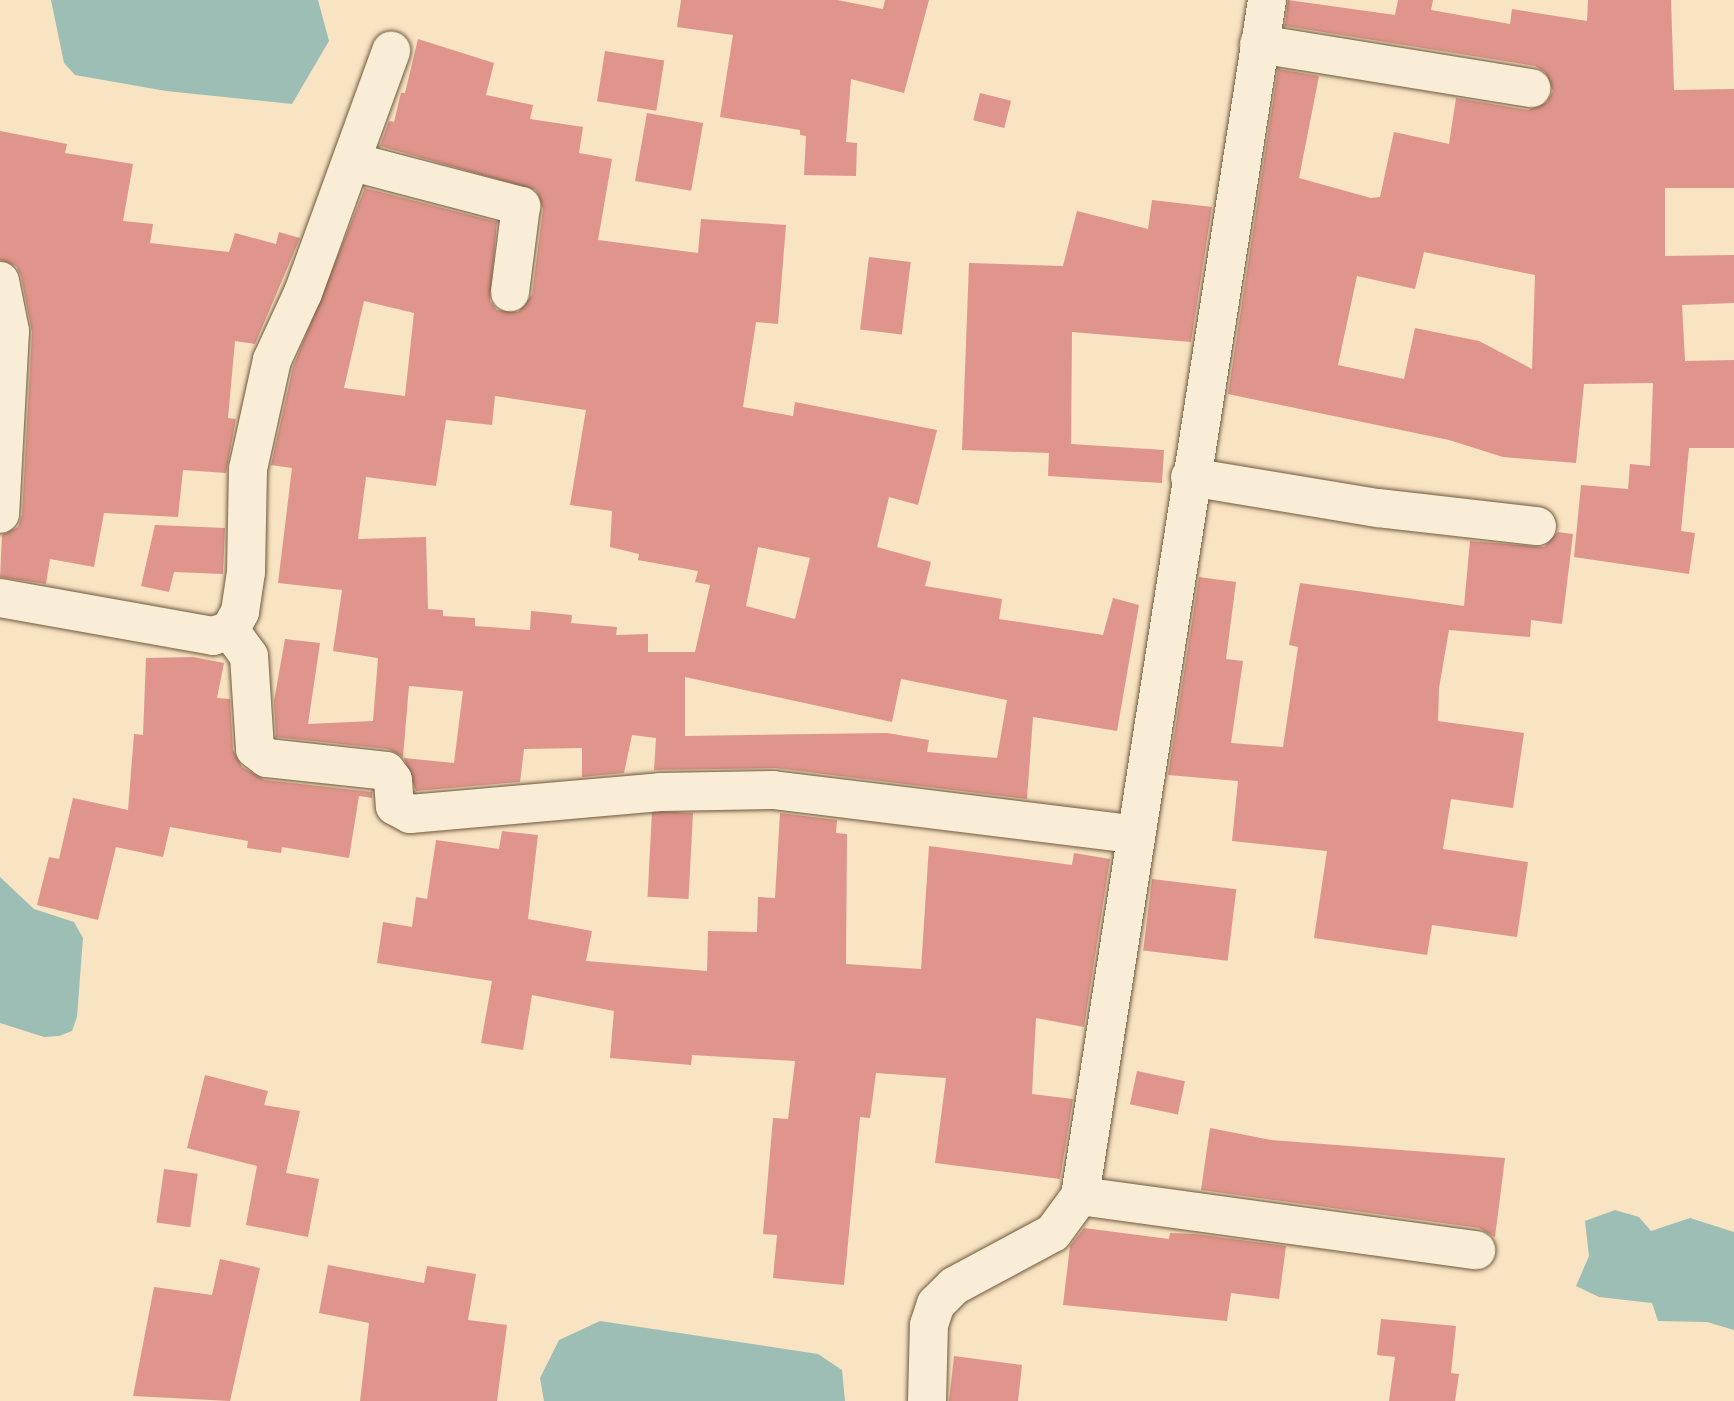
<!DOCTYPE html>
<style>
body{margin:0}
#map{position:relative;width:1734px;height:1401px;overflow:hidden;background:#f8e3c2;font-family:"Gentium Book Plus",serif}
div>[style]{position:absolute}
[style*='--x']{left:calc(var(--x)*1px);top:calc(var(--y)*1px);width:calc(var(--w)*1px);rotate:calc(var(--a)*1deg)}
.water>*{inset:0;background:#9dbeb5}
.building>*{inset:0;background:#df958b;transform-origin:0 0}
.roads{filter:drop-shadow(0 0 2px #6f593d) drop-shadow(0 0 2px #6f593d)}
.street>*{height:38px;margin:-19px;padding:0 19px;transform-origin:19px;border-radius:19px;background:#faedd7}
span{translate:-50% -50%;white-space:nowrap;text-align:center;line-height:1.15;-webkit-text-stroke:8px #faedd7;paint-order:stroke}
</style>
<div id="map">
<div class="water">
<i style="clip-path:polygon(51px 0,318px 0,329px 41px,292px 104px,166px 91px,75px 75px,64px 63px)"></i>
<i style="clip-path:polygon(0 877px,34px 909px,74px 922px,83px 938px,77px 1017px,72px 1031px,59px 1036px,44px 1037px,0 1023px)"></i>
<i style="clip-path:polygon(1615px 1210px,1639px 1217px,1651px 1231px,1690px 1218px,1734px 1232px,1734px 1330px,1707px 1322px,1658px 1321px,1652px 1303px,1599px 1297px,1576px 1286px,1589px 1256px,1585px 1221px)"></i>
<i style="clip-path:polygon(600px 1321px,818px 1354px,842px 1370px,845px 1401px,544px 1401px,540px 1378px,559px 1340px)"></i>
</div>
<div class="building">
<i style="clip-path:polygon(681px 0,837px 0,883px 9px,885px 0,929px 0,904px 93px,851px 79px,846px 142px,857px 143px,856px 176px,804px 175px,806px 136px,800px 135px,800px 130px,720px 117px,733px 35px,677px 27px)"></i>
<i style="clip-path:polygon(evenodd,1288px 0,1395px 15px,1398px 0,1433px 0,1431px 10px,1510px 24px,1512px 9px,1587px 21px,1588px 0,1671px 0,1674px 90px,1734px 89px,1734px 188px,1665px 188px,1665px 256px,1734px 255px,1734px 303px,1682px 305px,1685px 361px,1734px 360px,1734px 448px,1689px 448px,1681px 531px,1695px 533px,1689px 574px,1574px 557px,1581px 485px,1628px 489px,1630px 464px,1650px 466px,1653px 383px,1584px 384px,1576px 463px,1503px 457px,1449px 440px,1228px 394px,1278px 69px,1319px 76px,1299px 178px,1371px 198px,1380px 197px,1394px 132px,1449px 144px,1456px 98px,1528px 110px,1547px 102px,1553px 91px,1545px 72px,1535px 66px,1285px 26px,1288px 0,1424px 252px,1535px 275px,1532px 369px,1479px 341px,1415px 328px,1404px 379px,1338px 365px,1357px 276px,1415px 289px,1424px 252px)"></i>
<i style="clip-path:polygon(evenodd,418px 39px,494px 63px,486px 95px,533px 105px,530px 119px,583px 127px,579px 153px,612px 159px,598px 240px,698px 253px,701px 219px,786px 225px,778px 324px,756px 322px,743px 407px,793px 416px,795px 402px,937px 430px,918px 505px,889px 497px,877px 547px,931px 562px,925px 586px,1002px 599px,999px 619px,1103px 635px,1113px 598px,1139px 605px,1117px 731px,1033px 717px,1027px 799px,775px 768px,654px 770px,656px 738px,632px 735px,624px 773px,582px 777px,582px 748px,524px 749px,520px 782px,416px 791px,404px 758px,454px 763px,463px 691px,409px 686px,403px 757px,388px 749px,276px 737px,274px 701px,285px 639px,320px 643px,308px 724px,373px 721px,378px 658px,333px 651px,342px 590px,278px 583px,292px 468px,271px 465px,293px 367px,365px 188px,497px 222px,490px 301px,497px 310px,518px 312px,532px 295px,543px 209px,536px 190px,380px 146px,389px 121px,394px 122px,401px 93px,405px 93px,418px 39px,364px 301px,414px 313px,405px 396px,344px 388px,364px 301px,418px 39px,495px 396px,586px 410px,570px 505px,612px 511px,610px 547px,639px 554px,638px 560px,698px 571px,695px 582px,710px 585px,695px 652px,648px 652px,648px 634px,616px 635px,617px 627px,571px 623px,572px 615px,531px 611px,530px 630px,475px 626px,475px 618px,443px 616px,443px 610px,428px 609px,426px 537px,358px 539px,366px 477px,436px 486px,446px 420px,492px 425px,495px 396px,418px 39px,758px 547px,810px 558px,795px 619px,746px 606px,758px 547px,418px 39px,685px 677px,892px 722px,901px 679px,1007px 700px,997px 758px,927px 752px,929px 740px,887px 733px,685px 736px,685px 677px)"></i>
<i style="left:605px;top:51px;width:60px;height:51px;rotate:9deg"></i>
<i style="left:980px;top:93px;width:32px;height:28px;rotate:14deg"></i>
<i style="left:647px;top:113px;width:57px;height:69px;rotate:10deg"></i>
<i style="clip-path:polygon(0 131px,67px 144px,65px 153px,133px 164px,123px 221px,153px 224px,150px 243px,229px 252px,235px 233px,276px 244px,279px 232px,300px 238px,255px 344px,235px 341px,228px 418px,236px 419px,226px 473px,183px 470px,178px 517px,104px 513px,94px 567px,50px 559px,46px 584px,0 577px,2px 535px,18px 527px,22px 515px,32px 332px,21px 276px,16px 266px,0 260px)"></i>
<i style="clip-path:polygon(1152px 200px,1212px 207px,1191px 342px,1072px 332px,1071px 444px,1164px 450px,1162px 483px,1048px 476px,1049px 453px,962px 450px,969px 263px,1063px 266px,1077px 211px,1148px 229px)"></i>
<i style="left:869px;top:257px;width:42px;height:73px;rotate:7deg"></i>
<i style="clip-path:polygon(155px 525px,225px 528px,223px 574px,174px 572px,169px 592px,141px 586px)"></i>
<i style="clip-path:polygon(1558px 532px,1573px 534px,1562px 624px,1531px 620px,1530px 637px,1449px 630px,1439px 688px,1438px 721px,1524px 733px,1513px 808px,1451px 799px,1443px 849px,1528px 862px,1517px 937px,1432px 925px,1427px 955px,1314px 938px,1327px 851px,1232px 841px,1238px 781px,1168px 775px,1199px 577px,1236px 582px,1226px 659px,1243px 661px,1231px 743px,1283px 747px,1298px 647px,1289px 645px,1300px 583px,1464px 606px,1470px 541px,1544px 547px)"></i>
<i style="clip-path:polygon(193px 657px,224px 663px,217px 698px,230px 699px,233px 750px,242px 767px,265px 780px,372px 792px,372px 798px,359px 796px,349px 858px,282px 847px,281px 853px,247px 848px,248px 841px,170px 827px,163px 857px,116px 847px,98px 920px,37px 905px,49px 857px,59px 859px,73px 798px,128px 810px,134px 734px,143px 735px,146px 658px)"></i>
<i style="left:693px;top:813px;width:86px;height:41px;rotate:93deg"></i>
<i style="clip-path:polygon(780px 813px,837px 820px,836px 833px,847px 834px,846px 964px,921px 969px,929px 846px,1072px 865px,1074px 853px,1110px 859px,1084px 1027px,1036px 1018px,1032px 1094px,1073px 1099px,1060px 1179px,935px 1163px,946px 1078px,876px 1073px,870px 1118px,860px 1117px,844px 1285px,773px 1278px,777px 1235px,763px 1234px,773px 1118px,788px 1119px,795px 1061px,692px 1055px,691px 1065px,610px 1058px,614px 1011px,532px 995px,523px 1050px,481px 1043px,492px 981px,377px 963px,383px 922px,412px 927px,416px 897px,427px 899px,436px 840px,499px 849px,502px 831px,538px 835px,528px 919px,592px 931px,586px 961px,707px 971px,708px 931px,757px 932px,758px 897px,775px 898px)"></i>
<i style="left:1152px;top:879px;width:85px;height:72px;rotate:7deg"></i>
<i style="left:1137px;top:1071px;width:49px;height:34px;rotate:12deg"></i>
<i style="clip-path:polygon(205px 1075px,268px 1091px,264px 1105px,300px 1111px,286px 1173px,319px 1179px,308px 1237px,246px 1225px,257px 1166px,187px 1148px)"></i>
<i style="clip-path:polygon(1210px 1128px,1271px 1140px,1505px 1158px,1495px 1237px,1479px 1228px,1201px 1190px)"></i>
<i style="left:164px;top:1169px;width:34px;height:54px;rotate:8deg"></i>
<i style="clip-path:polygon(1084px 1228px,1169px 1239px,1170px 1233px,1195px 1234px,1286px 1246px,1279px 1299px,1231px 1293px,1227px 1321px,1063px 1305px,1070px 1246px)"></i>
<i style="clip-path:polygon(220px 1259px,260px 1268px,230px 1401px,133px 1396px,154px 1287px,212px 1295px)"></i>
<i style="clip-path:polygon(328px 1265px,424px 1283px,427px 1266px,476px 1274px,468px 1320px,507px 1325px,497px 1401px,360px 1401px,369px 1323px,319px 1313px)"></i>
<i style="clip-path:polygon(1381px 1319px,1456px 1326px,1451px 1373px,1459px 1374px,1455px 1401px,1389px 1401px,1395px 1357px,1377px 1355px)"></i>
<i style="clip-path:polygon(954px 1356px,1022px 1365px,1018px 1401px,949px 1401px)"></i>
</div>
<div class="roads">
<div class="street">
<i style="--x:1259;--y:44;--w:276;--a:9.2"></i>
<i style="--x:353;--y:162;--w:174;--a:14.7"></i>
<i style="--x:521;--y:206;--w:87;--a:97.3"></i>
<i style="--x:0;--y:281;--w:51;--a:78.7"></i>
<i style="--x:10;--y:331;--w:183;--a:93.1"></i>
<i style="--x:1190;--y:477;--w:191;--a:9.4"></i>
<i style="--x:1378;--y:508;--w:160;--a:6.5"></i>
<i style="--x:0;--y:598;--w:216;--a:10.1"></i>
<i style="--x:213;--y:636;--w:18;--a:-19"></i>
<i style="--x:230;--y:630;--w:21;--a:-61"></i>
<i style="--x:240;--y:612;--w:40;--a:-81.5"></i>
<i style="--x:246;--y:572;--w:103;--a:-88.9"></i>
<i style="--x:248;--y:469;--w:112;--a:-77.6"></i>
<i style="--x:272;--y:360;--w:74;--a:-65.2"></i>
<i style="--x:303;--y:293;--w:258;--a:-70"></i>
<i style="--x:230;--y:630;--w:32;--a:54"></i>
<i style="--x:249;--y:656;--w:93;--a:86.3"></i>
<i style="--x:255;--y:749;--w:15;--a:37"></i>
<i style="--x:267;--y:758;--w:120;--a:6.2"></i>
<i style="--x:386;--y:771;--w:11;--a:52"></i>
<i style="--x:393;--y:780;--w:26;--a:86"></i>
<i style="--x:395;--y:806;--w:17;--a:28"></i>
<i style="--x:410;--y:814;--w:251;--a:-5"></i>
<i style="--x:660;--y:792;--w:113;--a:-1"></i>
<i style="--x:773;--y:790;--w:363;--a:7"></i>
<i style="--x:1080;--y:1196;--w:400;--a:7.8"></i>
<i style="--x:927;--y:1401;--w:76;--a:-88.5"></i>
<i style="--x:929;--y:1325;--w:22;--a:-72"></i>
<i style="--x:936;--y:1304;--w:25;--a:-45"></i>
<i style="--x:954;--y:1286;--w:112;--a:-28.2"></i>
<i style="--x:1053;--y:1233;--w:46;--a:-53.9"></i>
<i style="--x:1080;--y:1196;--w:1211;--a:-81.11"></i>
</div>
</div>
</div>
